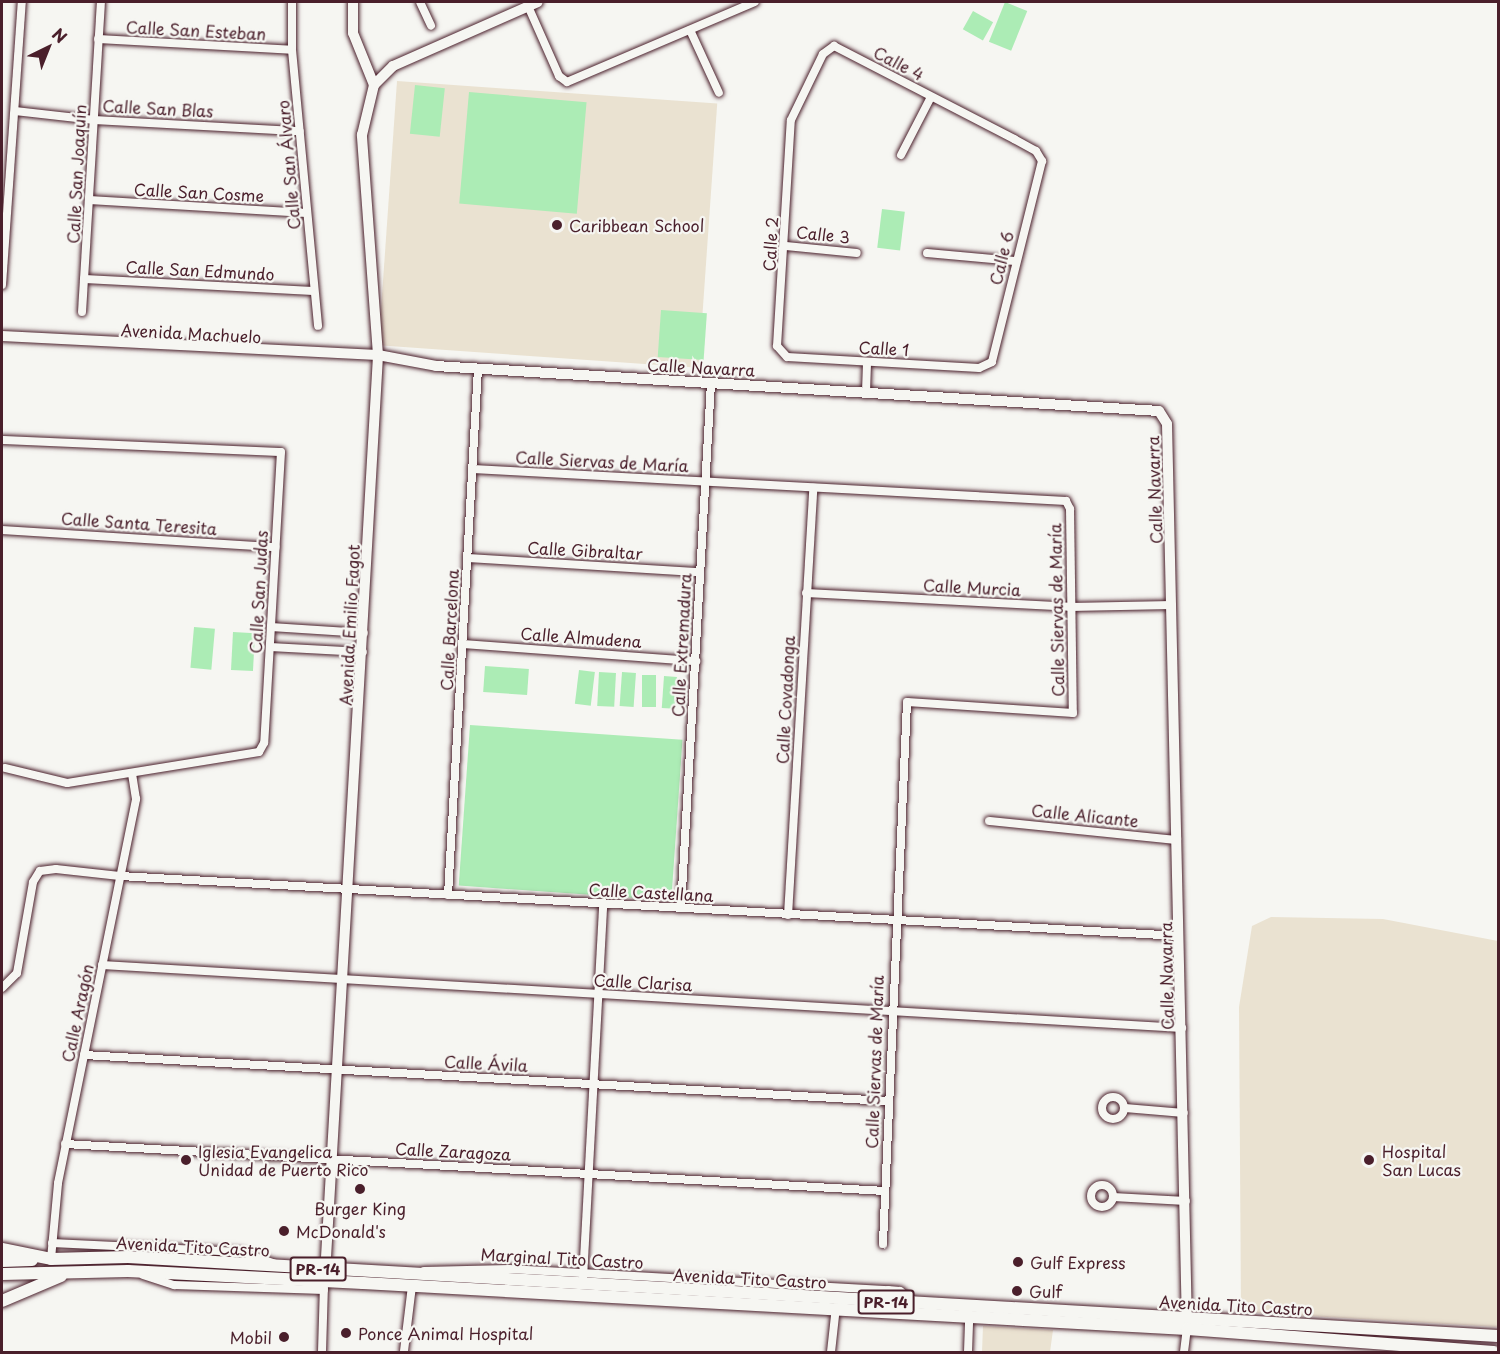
<!DOCTYPE html>
<meta charset="utf-8">
<style>
body{margin:0}
#map{position:relative;width:1500px;height:1354px;overflow:hidden;background:#f6f6f2;font-family:"Playpen Sans",sans-serif}
div>[style]{position:absolute}
[style*='--x']{left:calc(var(--x)*1px);top:calc(var(--y)*1px);width:calc(var(--w)*1px);rotate:calc(var(--a)*1deg)}
.built>*{inset:0;background:#eae2d1;transform-origin:0 0}
.green>*{inset:0;background:#acecb5;transform-origin:0 0}
.roads{filter:drop-shadow(0 0 2px #4a1f2b) drop-shadow(0 0 2px #4a1f2b)}
.street>*{height:8px;margin:-4px;padding:0 4px;transform-origin:4px;border-radius:4px;background:#f6f6f2}
.street>.ring{margin:-4px;padding:0;box-sizing:content-box;background:none;border:8px solid #f6f6f2;border-radius:50%}
.secondary>*{height:10px;margin:-5px;padding:0 5px;transform-origin:5px;border-radius:5px;background:#f6f6f2}
.primary>*{height:12px;margin:-6px;padding:0 6px;transform-origin:6px;border-radius:6px;background:#f6f6f2}
.dots>*{width:16px;height:16px;translate:-50% -50%;box-sizing:border-box;border:3px solid #f6f6f2;border-radius:50%}
span{translate:-50% -50%;white-space:nowrap;text-align:center;line-height:1.15;-webkit-text-stroke:4.5px #f6f6f2;paint-order:stroke}
.shield-label span{padding:2px 4px;background:#f6f6f2;border:2px solid;border-radius:4px;-webkit-text-stroke-width:0}
.shield-label{font-size:15px;color:#4a1f2b;font-weight:700}
.street-label{font-size:16px;color:#4a1f2b}
.poi-label{font-size:16px;color:#4a1f2b}
.left{translate:0 -50%;text-align:left}
.right{translate:-100% -50%;text-align:right}
.frame{position:absolute;inset:0;border:3px solid #4a1f2b;pointer-events:none}
.north{position:absolute;left:18px;top:18px;width:60px;height:60px;-webkit-text-stroke:4px #f6f6f2;paint-order:stroke;rotate:43deg;font-size:16px;font-weight:700;line-height:24px;text-align:center;color:#4a1f2b}
.north::after{content:'';display:block;margin:auto;width:21px;height:27px;background:#4a1f2b;clip-path:polygon(50% 0,100% 100%,50% 72%,0 100%)}
</style>
<div id="map">
<div class="built">
<i style="left:397px;top:81px;width:321px;height:265px;rotate:4deg"></i>
<i style="clip-path:polygon(1271px 917px,1383px 919px,1498px 941px,1498px 1327px,1241px 1312px,1239px 1007px,1252px 926px)"></i>
<i style="clip-path:polygon(983px 1326px,1053px 1330px,1050px 1352px,982px 1352px)"></i>
</div>
<div class="green">
<i style="left:1005px;top:2px;width:24px;height:43px;rotate:22deg"></i>
<i style="left:973px;top:11px;width:23px;height:21px;rotate:29deg"></i>
<i style="left:415px;top:85px;width:30px;height:49px;rotate:6deg"></i>
<i style="left:469px;top:92px;width:118px;height:112px;rotate:5deg"></i>
<i style="left:882px;top:209px;width:23px;height:39px;rotate:7deg"></i>
<i style="left:661px;top:310px;width:46px;height:47px;rotate:4deg"></i>
<i style="left:194px;top:627px;width:21px;height:41px;rotate:5deg"></i>
<i style="left:233px;top:632px;width:22px;height:38px;rotate:3deg"></i>
<i style="left:485px;top:666px;width:44px;height:26px;rotate:4deg"></i>
<i style="left:579px;top:670px;width:16px;height:34px;rotate:7deg"></i>
<i style="left:599px;top:672px;width:17px;height:34px;rotate:3deg"></i>
<i style="left:622px;top:672px;width:14px;height:34px;rotate:4deg"></i>
<i style="left:642px;top:675px;width:14px;height:32px"></i>
<i style="left:664px;top:676px;width:13px;height:32px;rotate:4deg"></i>
<i style="left:470px;top:725px;width:213px;height:161px;rotate:4deg"></i>
</div>
<div class="roads">
<div class="street">
<i style="--x:292;--y:2;--w:48;--a:90"></i>
<i style="--x:292;--y:50;--w:277;--a:84.6"></i>
<i style="--x:420;--y:2;--w:26;--a:65"></i>
<i style="--x:528;--y:6;--w:77;--a:66.1"></i>
<i style="--x:559;--y:76;--w:10;--a:37"></i>
<i style="--x:567;--y:82;--w:204;--a:-23.1"></i>
<i style="--x:690;--y:30;--w:69;--a:65.3"></i>
<i style="--x:98;--y:39;--w:194;--a:3.2"></i>
<i style="--x:834;--y:46;--w:203;--a:27.3"></i>
<i style="--x:1014;--y:139;--w:25;--a:29"></i>
<i style="--x:1036;--y:151;--w:12;--a:59"></i>
<i style="--x:1042;--y:161;--w:207;--a:104"></i>
<i style="--x:992;--y:362;--w:14;--a:155"></i>
<i style="--x:979;--y:368;--w:192;--a:-176.7"></i>
<i style="--x:787;--y:357;--w:15;--a:-132"></i>
<i style="--x:777;--y:346;--w:226;--a:-86.5"></i>
<i style="--x:791;--y:120;--w:73;--a:-64.1"></i>
<i style="--x:823;--y:54;--w:14;--a:-36"></i>
<i style="--x:15;--y:111;--w:80;--a:6.5"></i>
<i style="--x:94;--y:120;--w:206;--a:3.1"></i>
<i style="--x:901;--y:155;--w:65;--a:-62.7"></i>
<i style="--x:89;--y:200;--w:218;--a:3.4"></i>
<i style="--x:786;--y:246;--w:71;--a:5.6"></i>
<i style="--x:927;--y:253;--w:88;--a:5.2"></i>
<i style="--x:84;--y:279;--w:230;--a:3"></i>
<i style="--x:2;--y:285;--w:284;--a:-86"></i>
<i style="--x:82;--y:312;--w:311;--a:-86.5"></i>
<i style="--x:866;--y:392;--w:30;--a:-88"></i>
<i style="--x:2;--y:440;--w:279;--a:2.5"></i>
<i style="--x:281;--y:452;--w:291;--a:93.3"></i>
<i style="--x:264;--y:743;--w:10;--a:119"></i>
<i style="--x:259;--y:752;--w:194;--a:170.8"></i>
<i style="--x:67;--y:783;--w:64;--a:-166.4"></i>
<i style="--x:473;--y:469;--w:594;--a:3.09"></i>
<i style="--x:1066;--y:501;--w:9;--a:63"></i>
<i style="--x:1070;--y:509;--w:204;--a:89.2"></i>
<i style="--x:1073;--y:713;--w:166;--a:-176.2"></i>
<i style="--x:907;--y:702;--w:543;--a:92.54"></i>
<i style="--x:2;--y:530;--w:274;--a:3.6"></i>
<i style="--x:468;--y:558;--w:232;--a:3.5"></i>
<i style="--x:806;--y:593;--w:264;--a:3"></i>
<i style="--x:1070;--y:607;--w:102;--a:-1.1"></i>
<i style="--x:271;--y:627;--w:93;--a:3.7"></i>
<i style="--x:463;--y:644;--w:234;--a:4.2"></i>
<i style="--x:270;--y:647;--w:93;--a:3.1"></i>
<i style="--x:989;--y:821;--w:189;--a:5.8"></i>
<i style="--x:448;--y:895;--w:528;--a:-86.74"></i>
<i style="--x:681;--y:908;--w:526;--a:-86.73"></i>
<i style="--x:788;--y:915;--w:428;--a:-86.6"></i>
<i style="--x:102;--y:965;--w:1082;--a:3.34"></i>
<i style="--x:2;--y:988;--w:21;--a:-45"></i>
<i style="--x:17;--y:973;--w:92;--a:-80"></i>
<i style="--x:33;--y:882;--w:13;--a:-58"></i>
<i style="--x:40;--y:871;--w:16;--a:-7"></i>
<i style="--x:56;--y:869;--w:64;--a:6.2"></i>
<i style="--x:120;--y:876;--w:1061;--a:3.24"></i>
<i style="--x:84;--y:1055;--w:804;--a:3.28"></i>
<i class="ring" style="left:1102px;top:1097px;width:14px;height:14px"></i>
<i style="--x:1125;--y:1108;--w:59;--a:4.8"></i>
<i style="--x:65;--y:1144;--w:820;--a:3.28"></i>
<i class="ring" style="left:1091px;top:1185px;width:14px;height:14px"></i>
<i style="--x:1113;--y:1197;--w:73;--a:3.1"></i>
<i style="--x:52;--y:1243;--w:189;--a:2.7"></i>
<i style="--x:241;--y:1252;--w:36;--a:19"></i>
<i style="--x:51;--y:1259;--w:76;--a:-84.7"></i>
<i style="--x:58;--y:1183;--w:392;--a:-78.5"></i>
<i style="--x:136;--y:799;--w:25;--a:-99"></i>
<i style="--x:424;--y:1271;--w:85;--a:-1.3"></i>
<i style="--x:509;--y:1269;--w:380;--a:3.2"></i>
<i style="--x:888;--y:1290;--w:12;--a:5"></i>
<i style="--x:900;--y:1291;--w:17;--a:36"></i>
<i style="--x:143;--y:1275;--w:33;--a:18"></i>
<i style="--x:174;--y:1285;--w:150;--a:1.9"></i>
<i style="--x:583;--y:1278;--w:375;--a:-86.9"></i>
<i style="--x:404;--y:1351;--w:65;--a:-83"></i>
<i style="--x:322;--y:1352;--w:67;--a:-88.3"></i>
<i style="--x:831;--y:1352;--w:45;--a:-83.7"></i>
<i style="--x:968;--y:1352;--w:34;--a:-88"></i>
<i style="--x:1184;--y:1352;--w:23;--a:-83"></i>
</div>
<div class="secondary">
<i style="--x:353;--y:2;--w:31;--a:90"></i>
<i style="--x:353;--y:33;--w:56;--a:68"></i>
<i style="--x:2;--y:336;--w:376;--a:2.9"></i>
<i style="--x:378;--y:355;--w:59;--a:10.7"></i>
<i style="--x:436;--y:366;--w:724;--a:3.56"></i>
<i style="--x:1159;--y:411;--w:15;--a:58"></i>
<i style="--x:1167;--y:424;--w:903;--a:88.73"></i>
<i style="--x:325;--y:1275;--w:922;--a:-86.7"></i>
<i style="--x:378;--y:355;--w:221;--a:-94.2"></i>
<i style="--x:362;--y:135;--w:51;--a:-76.5"></i>
<i style="--x:374;--y:85;--w:27;--a:-45"></i>
<i style="--x:393;--y:66;--w:158;--a:-23.8"></i>
</div>
<div class="primary">
<i style="--x:2;--y:1249;--w:50;--a:11.5"></i>
<i style="--x:51;--y:1259;--w:77;--a:-1.5"></i>
<i style="--x:128;--y:1257;--w:1372;--a:3.3"></i>
<i style="--x:2;--y:1261;--w:30;--a:-2"></i>
<i style="--x:2;--y:1274;--w:126;--a:-1.4"></i>
<i style="--x:128;--y:1271;--w:235;--a:2.9"></i>
<i style="--x:363;--y:1283;--w:825;--a:3.2"></i>
<i style="--x:1187;--y:1329;--w:308;--a:4.3"></i>
<i style="--x:2;--y:1301;--w:64;--a:-23"></i>
</div>
</div>
<div class="dots">
<i style="left:557px;top:225px;background:#4a1f2b"></i>
<i style="left:186px;top:1160px;background:#4a1f2b"></i>
<i style="left:1369px;top:1160px;background:#4a1f2b"></i>
<i style="left:360px;top:1189px;background:#4a1f2b"></i>
<i style="left:284px;top:1231px;background:#4a1f2b"></i>
<i style="left:1018px;top:1262px;background:#4a1f2b"></i>
<i style="left:1017px;top:1291px;background:#4a1f2b"></i>
<i style="left:346px;top:1333px;background:#4a1f2b"></i>
<i style="left:284px;top:1337px;background:#4a1f2b"></i>
</div>
<div class="shield-label">
<span style="left:318px;top:1269px">PR-14</span>
<span style="left:886px;top:1302px">PR-14</span>
</div>
<div class="street-label">
<span style="left:196px;top:30px;rotate:3deg">Calle San Esteban</span>
<span style="left:899px;top:63px;rotate:28deg">Calle 4</span>
<span style="left:158px;top:108px;rotate:3deg">Calle San Blas</span>
<span style="left:288px;top:165px;rotate:-95deg">Calle San Álvaro</span>
<span style="left:76px;top:174px;rotate:-87deg">Calle San Joaquín</span>
<span style="left:199px;top:192px;rotate:3deg">Calle San Cosme</span>
<span style="left:823px;top:234px;rotate:6deg">Calle 3</span>
<span style="left:770px;top:244px;rotate:-87deg">Calle 2</span>
<span style="left:1001px;top:258px;rotate:-76deg">Calle 6</span>
<span style="left:200px;top:270px;rotate:3deg">Calle San Edmundo</span>
<span style="left:191px;top:333px;rotate:3deg">Avenida Machuelo</span>
<span style="left:884px;top:348px;rotate:3deg">Calle 1</span>
<span style="left:701px;top:367px;rotate:3deg">Calle Navarra</span>
<span style="left:602px;top:461px;rotate:3deg">Calle Siervas de María</span>
<span style="left:1154px;top:490px;rotate:-92deg">Calle Navarra</span>
<span style="left:139px;top:523px;rotate:4deg">Calle Santa Teresita</span>
<span style="left:585px;top:550px;rotate:3deg">Calle Gibraltar</span>
<span style="left:972px;top:587px;rotate:3deg">Calle Murcia</span>
<span style="left:258px;top:592px;rotate:-87deg">Calle San Judas</span>
<span style="left:1056px;top:610px;rotate:-91deg">Calle Siervas de María</span>
<span style="left:349px;top:625px;rotate:-87deg">Avenida Emilio Fagot</span>
<span style="left:449px;top:630px;rotate:-87deg">Calle Barcelona</span>
<span style="left:581px;top:637px;rotate:4deg">Calle Almudena</span>
<span style="left:681px;top:645px;rotate:-87deg">Calle Extremadura</span>
<span style="left:785px;top:700px;rotate:-87deg">Calle Covadonga</span>
<span style="left:1085px;top:815px;rotate:6deg">Calle Alicante</span>
<span style="left:651px;top:892px;rotate:3deg">Calle Castellana</span>
<span style="left:1166px;top:976px;rotate:-91deg">Calle Navarra</span>
<span style="left:643px;top:982px;rotate:3deg">Calle Clarisa</span>
<span style="left:77px;top:1013px;rotate:-78deg">Calle Aragón</span>
<span style="left:874px;top:1062px;rotate:-88deg">Calle Siervas de María</span>
<span style="left:486px;top:1063px;rotate:3deg">Calle Ávila</span>
<span style="left:453px;top:1151px;rotate:3deg">Calle Zaragoza</span>
<span style="left:193px;top:1246px;rotate:3deg">Avenida Tito Castro</span>
<span style="left:562px;top:1258px;rotate:3deg">Marginal Tito Castro</span>
<span style="left:750px;top:1278px;rotate:3deg">Avenida Tito Castro</span>
<span style="left:1236px;top:1305px;rotate:3deg">Avenida Tito Castro</span>
</div>
<div class="poi-label">
<span class="left" style="left:569px;top:225px">Caribbean School</span>
<span class="left" style="left:198px;top:1160px">Iglesia Evangelica<br>Unidad de Puerto Rico</span>
<span class="left" style="left:1382px;top:1160px">Hospital<br>San Lucas</span>
<span style="left:360px;top:1208px">Burger King</span>
<span class="left" style="left:296px;top:1231px">McDonald's</span>
<span class="left" style="left:1030px;top:1262px">Gulf Express</span>
<span class="left" style="left:1029px;top:1291px">Gulf</span>
<span class="left" style="left:358px;top:1333px">Ponce Animal Hospital</span>
<span class="right" style="left:272px;top:1337px">Mobil</span>
</div>
<div class="frame"></div>
<div class="north">N</div>
</div>
